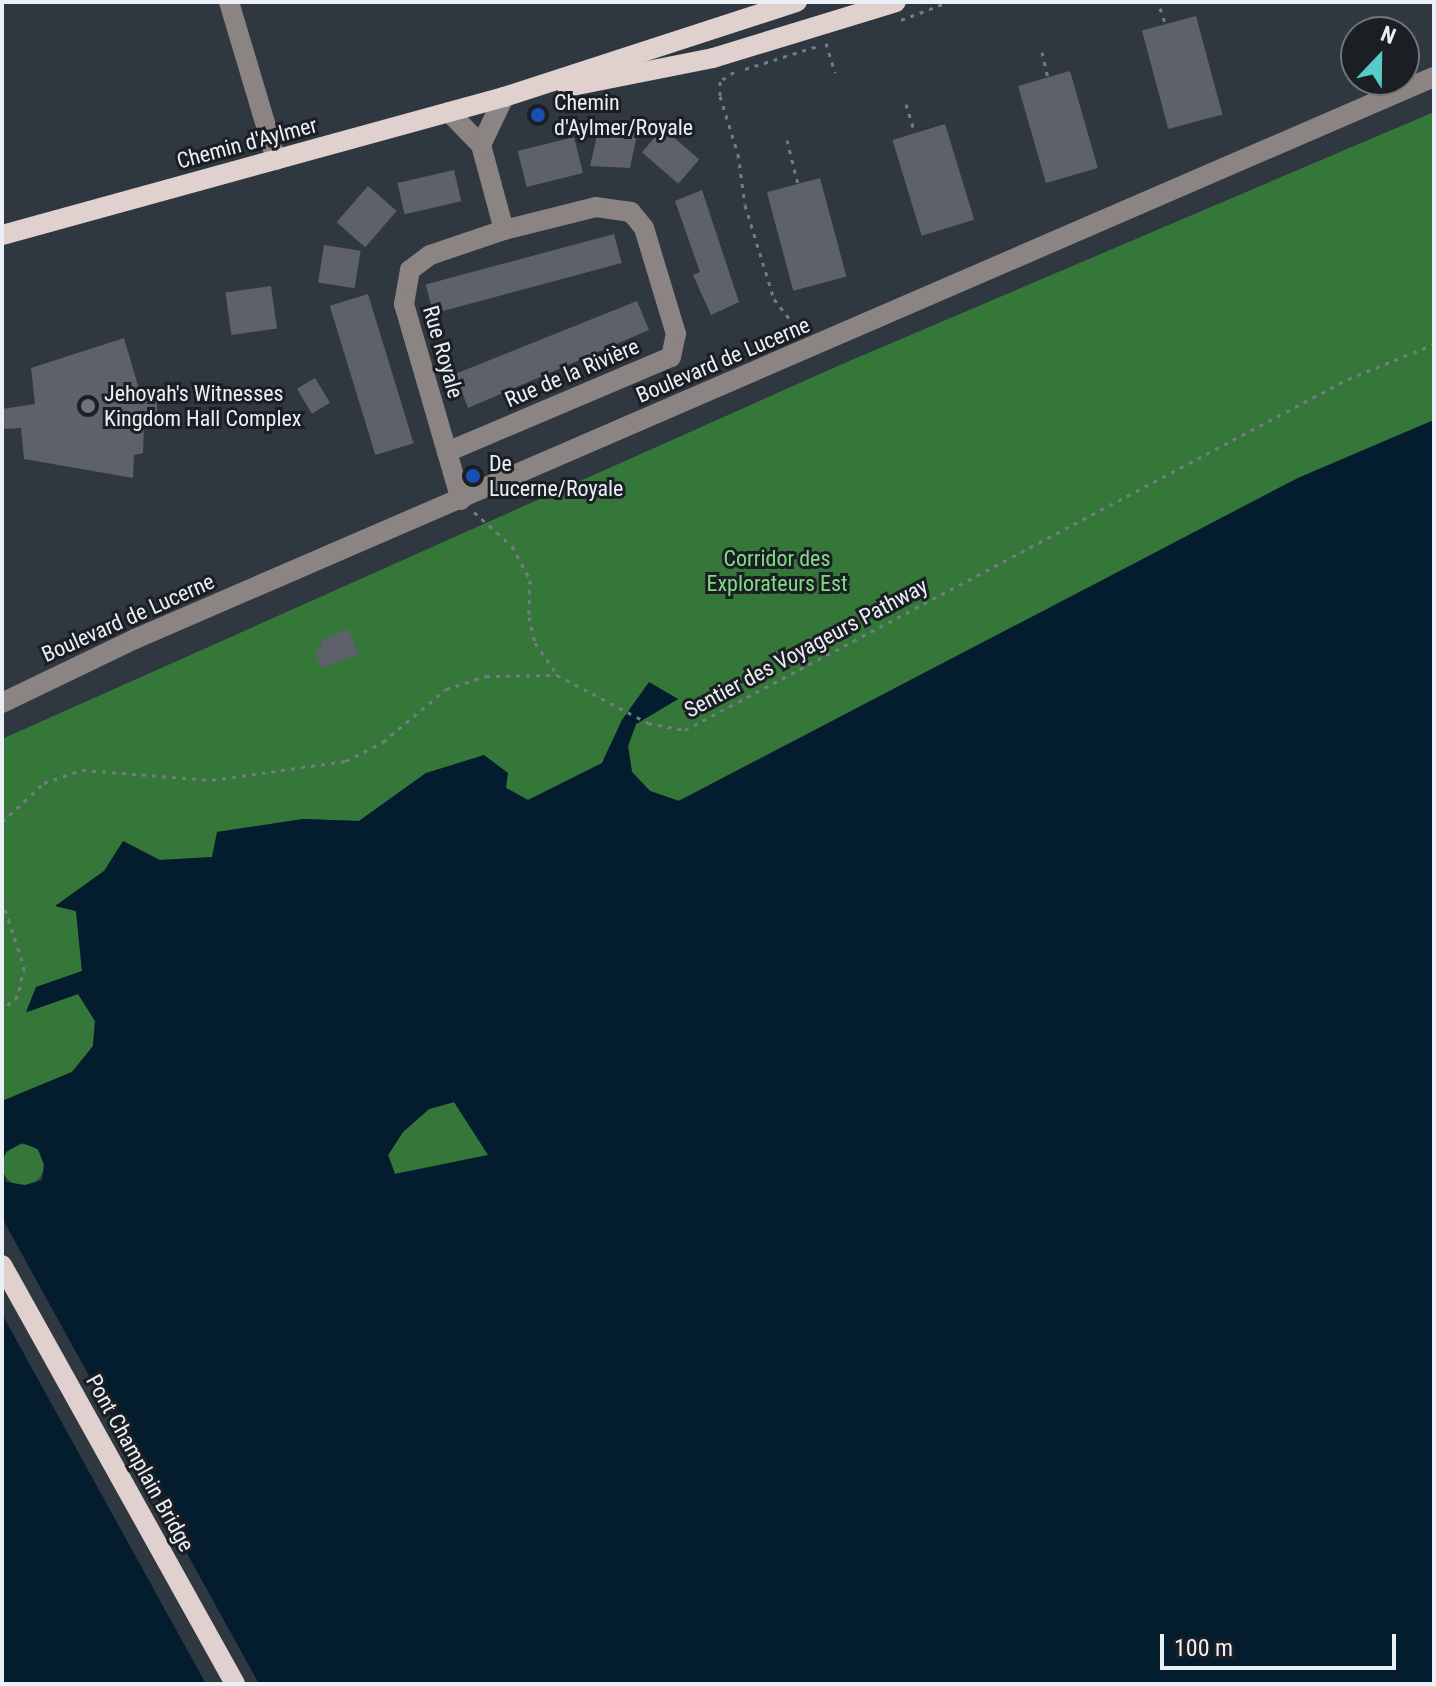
<!DOCTYPE html>
<meta charset="utf-8">
<style>
body{margin:0}
#map{position:relative;width:1436px;height:1686px;overflow:hidden;background:#2f3841;font-family:"Roboto Condensed",sans-serif}
div>[style]{position:absolute}
[style*='--x']{left:calc(var(--x)*1px);top:calc(var(--y)*1px);width:calc(var(--w)*1px);rotate:calc(var(--a)*1deg)}
.forest>*{inset:0;background:#347739}
.round{border-radius:50%}
.water>*{inset:0;background:#031d2e}
.pier>*{inset:0;background:#2f3841}
.building>*{inset:0;background:#5e606c;transform-origin:0 0}
.path>*{height:3px;margin-top:-1.5px;transform-origin:0;background:repeating-linear-gradient(90deg,#737b83 0 4px,transparent 0 10px)}
.minor>*{height:20px;margin:-10px;padding:0 10px;transform-origin:10px;border-radius:10px;background:#8b8483}
.major>*{height:20px;margin:-10px;padding:0 10px;transform-origin:10px;border-radius:10px;background:#e0d1ce}
.dots>*{width:22px;height:22px;translate:-50% -50%;box-sizing:border-box;border:4px solid #1b1f23;border-radius:50%}
span{translate:-50% -50%;white-space:nowrap;text-align:center;line-height:1.15;-webkit-text-stroke:6px #1b1f23;paint-order:stroke}
.poi-label{font-size:22px;color:#eaf0f6}
.left{translate:0 -50%;text-align:left}
.street-label{font-size:22px;color:#eaf0f6}
.park-label{font-size:22px;color:#82db85}
.frame{position:absolute;inset:0;border:4px solid #eaf0f6;pointer-events:none}
.north{position:absolute;left:1340px;top:16px;width:80px;height:80px;box-sizing:border-box;background:#1b1f23;border:2px solid #6e7377;border-radius:50%;rotate:22deg;font-size:22px;font-weight:700;line-height:32px;text-align:center;color:#eaf0f6}
.north::after{content:'';display:block;margin:auto;width:28px;height:36px;background:#54cdc8;clip-path:polygon(50% 0,100% 100%,50% 72%,0 100%)}
.scale{position:absolute;left:1160px;top:1634px;width:236px;height:36px;box-sizing:border-box;border:4px solid #eaf0f6;border-top:0;padding-left:10px;font-size:24px;line-height:28px;white-space:nowrap;color:#eaf0f6;-webkit-text-stroke:6px #1b1f23;paint-order:stroke}
</style>
<div id="map">
<div class="forest">
<i style="clip-path:polygon(1434px 112px,1434px 420px,1298px 478px,678px 801px,650px 791px,632px 772px,628px 746px,636px 724px,678px 699px,649px 683px,622px 720px,602px 763px,528px 800px,506px 788px,426px 773px,359px 821px,303px 819px,218px 832px,212px 857px,160px 860px,117px 854px,104px 871px,56px 906px,76px 911px,82px 972px,36px 987px,28px 1012px,78px 994px,95px 1021px,93px 1046px,72px 1072px,2px 1101px,2px 739px,840px 365px)"></i>
<i style="clip-path:polygon(454px 1102px,489px 1155px,395px 1174px,388px 1155px,403px 1132px,429px 1109px)"></i>
<i class="round" style="left:2px;top:1144px;width:42px;height:42px"></i>
</div>
<div class="water">
<i style="clip-path:polygon(evenodd,1434px 420px,1434px 1684px,2px 1684px,2px 1165px,6px 1182px,25px 1185px,42px 1180px,44px 1165px,38px 1149px,22px 1143px,6px 1152px,2px 1163px,2px 1101px,72px 1072px,93px 1046px,95px 1021px,78px 994px,26px 1012px,36px 987px,82px 971px,76px 911px,55px 906px,104px 871px,123px 841px,160px 860px,212px 857px,217px 832px,303px 819px,359px 821px,426px 773px,484px 755px,508px 773px,506px 788px,528px 800px,602px 763px,622px 720px,649px 682px,678px 699px,636px 724px,628px 746px,632px 772px,650px 791px,679px 801px,1298px 478px,1434px 420px,454px 1102px,488px 1155px,395px 1174px,388px 1155px,403px 1132px,429px 1109px,454px 1102px)"></i>
</div>
<div class="pier">
<i style="clip-path:polygon(2px 1218px,259px 1684px,206px 1684px,2px 1314px)"></i>
</div>
<div class="building">
<i style="left:1196px;top:16px;width:102px;height:56px;rotate:75deg"></i>
<i style="left:1070px;top:71px;width:101px;height:54px;rotate:74deg"></i>
<i style="left:945px;top:124px;width:100px;height:55px;rotate:73deg"></i>
<i style="clip-path:polygon(612px 125px,638px 130px,630px 168px,590px 166px,598px 131px,610px 134px)"></i>
<i style="left:663px;top:128px;width:48px;height:32px;rotate:41deg"></i>
<i style="left:574px;top:137px;width:37px;height:58px;rotate:76deg"></i>
<i style="left:454px;top:170px;width:32px;height:58px;rotate:77deg"></i>
<i style="left:820px;top:178px;width:102px;height:55px;rotate:75deg"></i>
<i style="left:368px;top:186px;width:38px;height:48px;rotate:41deg"></i>
<i style="clip-path:polygon(702px 190px,739px 302px,711px 315px,693px 275px,700px 272px,675px 201px)"></i>
<i style="left:614px;top:234px;width:30px;height:195px;rotate:75deg"></i>
<i style="left:324px;top:245px;width:37px;height:38px;rotate:9deg"></i>
<i style="left:271px;top:286px;width:43px;height:46px;rotate:82deg"></i>
<i style="left:368px;top:294px;width:156px;height:40px;rotate:73deg"></i>
<i style="clip-path:polygon(637px 301px,649px 330px,468px 408px,455px 374px)"></i>
<i style="clip-path:polygon(124px 338px,139px 389px,157px 388px,157px 424px,144px 424px,143px 453px,134px 455px,133px 478px,24px 459px,21px 428px,2px 429px,2px 409px,35px 404px,31px 368px)"></i>
<i style="left:315px;top:378px;width:29px;height:21px;rotate:59deg"></i>
<i style="clip-path:polygon(348px 629px,359px 654px,322px 668px,315px 652px,323px 648px,320px 641px)"></i>
</div>
<div class="path">
<i style="--x:1160;--y:8;--w:18;--a:71"></i>
<i style="--x:901;--y:20;--w:50;--a:-21"></i>
<i style="--x:826;--y:43;--w:31;--a:73"></i>
<i style="--x:1042;--y:52;--w:27;--a:77"></i>
<i style="--x:745;--y:69;--w:80;--a:-17.5"></i>
<i style="--x:734;--y:72;--w:17;--a:147"></i>
<i style="--x:720;--y:81;--w:15;--a:90"></i>
<i style="--x:720;--y:96;--w:61;--a:72.8"></i>
<i style="--x:738;--y:154;--w:51;--a:82.2"></i>
<i style="--x:745;--y:205;--w:98;--a:72.9"></i>
<i style="--x:774;--y:299;--w:41;--a:52"></i>
<i style="--x:906;--y:104;--w:30;--a:73"></i>
<i style="--x:787;--y:140;--w:45;--a:76"></i>
<i style="--x:474;--y:512;--w:51;--a:41.8"></i>
<i style="--x:512;--y:546;--w:38;--a:62"></i>
<i style="--x:530;--y:580;--w:37;--a:92"></i>
<i style="--x:529;--y:617;--w:27;--a:77"></i>
<i style="--x:535;--y:643;--w:39;--a:55"></i>
<i style="--x:2;--y:822;--w:57;--a:-42.9"></i>
<i style="--x:44;--y:783;--w:40;--a:-18.9"></i>
<i style="--x:82;--y:770;--w:130;--a:4.4"></i>
<i style="--x:212;--y:780;--w:135;--a:-8.1"></i>
<i style="--x:346;--y:761;--w:42;--a:-27.2"></i>
<i style="--x:383;--y:742;--w:82;--a:-40.1"></i>
<i style="--x:446;--y:689;--w:42;--a:-18"></i>
<i style="--x:486;--y:676;--w:71;--a:-0.8"></i>
<i style="--x:557;--y:675;--w:103;--a:27.8"></i>
<i style="--x:648;--y:723;--w:38;--a:11"></i>
<i style="--x:685;--y:730;--w:750;--a:-27.9"></i>
<i style="--x:1348;--y:379;--w:93;--a:-22.1"></i>
<i style="--x:2;--y:900;--w:71;--a:71.8"></i>
<i style="--x:24;--y:967;--w:30;--a:102"></i>
<i style="--x:18;--y:996;--w:21;--a:139"></i>
</div>
<div class="minor">
<i style="--x:229;--y:2;--w:165;--a:73.4"></i>
<i style="--x:449;--y:112;--w:46;--a:45.9"></i>
<i style="--x:481;--y:145;--w:88;--a:74.9"></i>
<i style="--x:481;--y:145;--w:53;--a:-64.4"></i>
<i style="--x:447;--y:452;--w:243;--a:-23"></i>
<i style="--x:671;--y:357;--w:24;--a:-78"></i>
<i style="--x:676;--y:334;--w:111;--a:-106.8"></i>
<i style="--x:644;--y:228;--w:21;--a:-129"></i>
<i style="--x:631;--y:212;--w:35;--a:-172"></i>
<i style="--x:596;--y:207;--w:95;--a:166"></i>
<i style="--x:504;--y:230;--w:78;--a:161.3"></i>
<i style="--x:430;--y:255;--w:25;--a:143"></i>
<i style="--x:410;--y:270;--w:35;--a:100"></i>
<i style="--x:404;--y:304;--w:204;--a:73.8"></i>
<i style="--x:2;--y:703;--w:148;--a:-25.7"></i>
<i style="--x:135;--y:639;--w:1415;--a:-23.4"></i>
</div>
<div class="major">
<i style="--x:567;--y:87;--w:149;--a:-11.2"></i>
<i style="--x:713;--y:58;--w:191;--a:-17"></i>
<i style="--x:2;--y:235;--w:521;--a:-15.37"></i>
<i style="--x:504;--y:97;--w:308;--a:-18"></i>
<i style="--x:2;--y:1265;--w:479;--a:60.9"></i>
</div>
<div class="dots">
<i style="left:538px;top:115px;background:#1a4fb4"></i>
<i style="left:88px;top:406px;background:#6b7280"></i>
<i style="left:473px;top:476px;background:#1a4fb4"></i>
</div>
<div class="poi-label">
<span class="left" style="left:554px;top:115px">Chemin<br>d'Aylmer/Royale</span>
<span class="left" style="left:104px;top:406px">Jehovah's Witnesses<br>Kingdom Hall Complex</span>
<span class="left" style="left:489px;top:476px">De<br>Lucerne/Royale</span>
</div>
<div class="street-label">
<span style="left:247px;top:143px;rotate:-15deg">Chemin d'Aylmer</span>
<span style="left:443px;top:352px;rotate:74deg">Rue Royale</span>
<span style="left:723px;top:360px;rotate:-23deg">Boulevard de Lucerne</span>
<span style="left:572px;top:373px;rotate:-23deg">Rue de la Rivière</span>
<span style="left:128px;top:618px;rotate:-24deg">Boulevard de Lucerne</span>
<span style="left:806px;top:648px;rotate:-28deg">Sentier des Voyageurs Pathway</span>
<span style="left:140px;top:1463px;rotate:61deg">Pont Champlain Bridge</span>
</div>
<div class="park-label">
<span style="left:777px;top:571px">Corridor des<br>Explorateurs Est</span>
</div>
<div class="frame"></div>
<div class="north">N</div>
<div class="scale">100 m</div>
</div>
